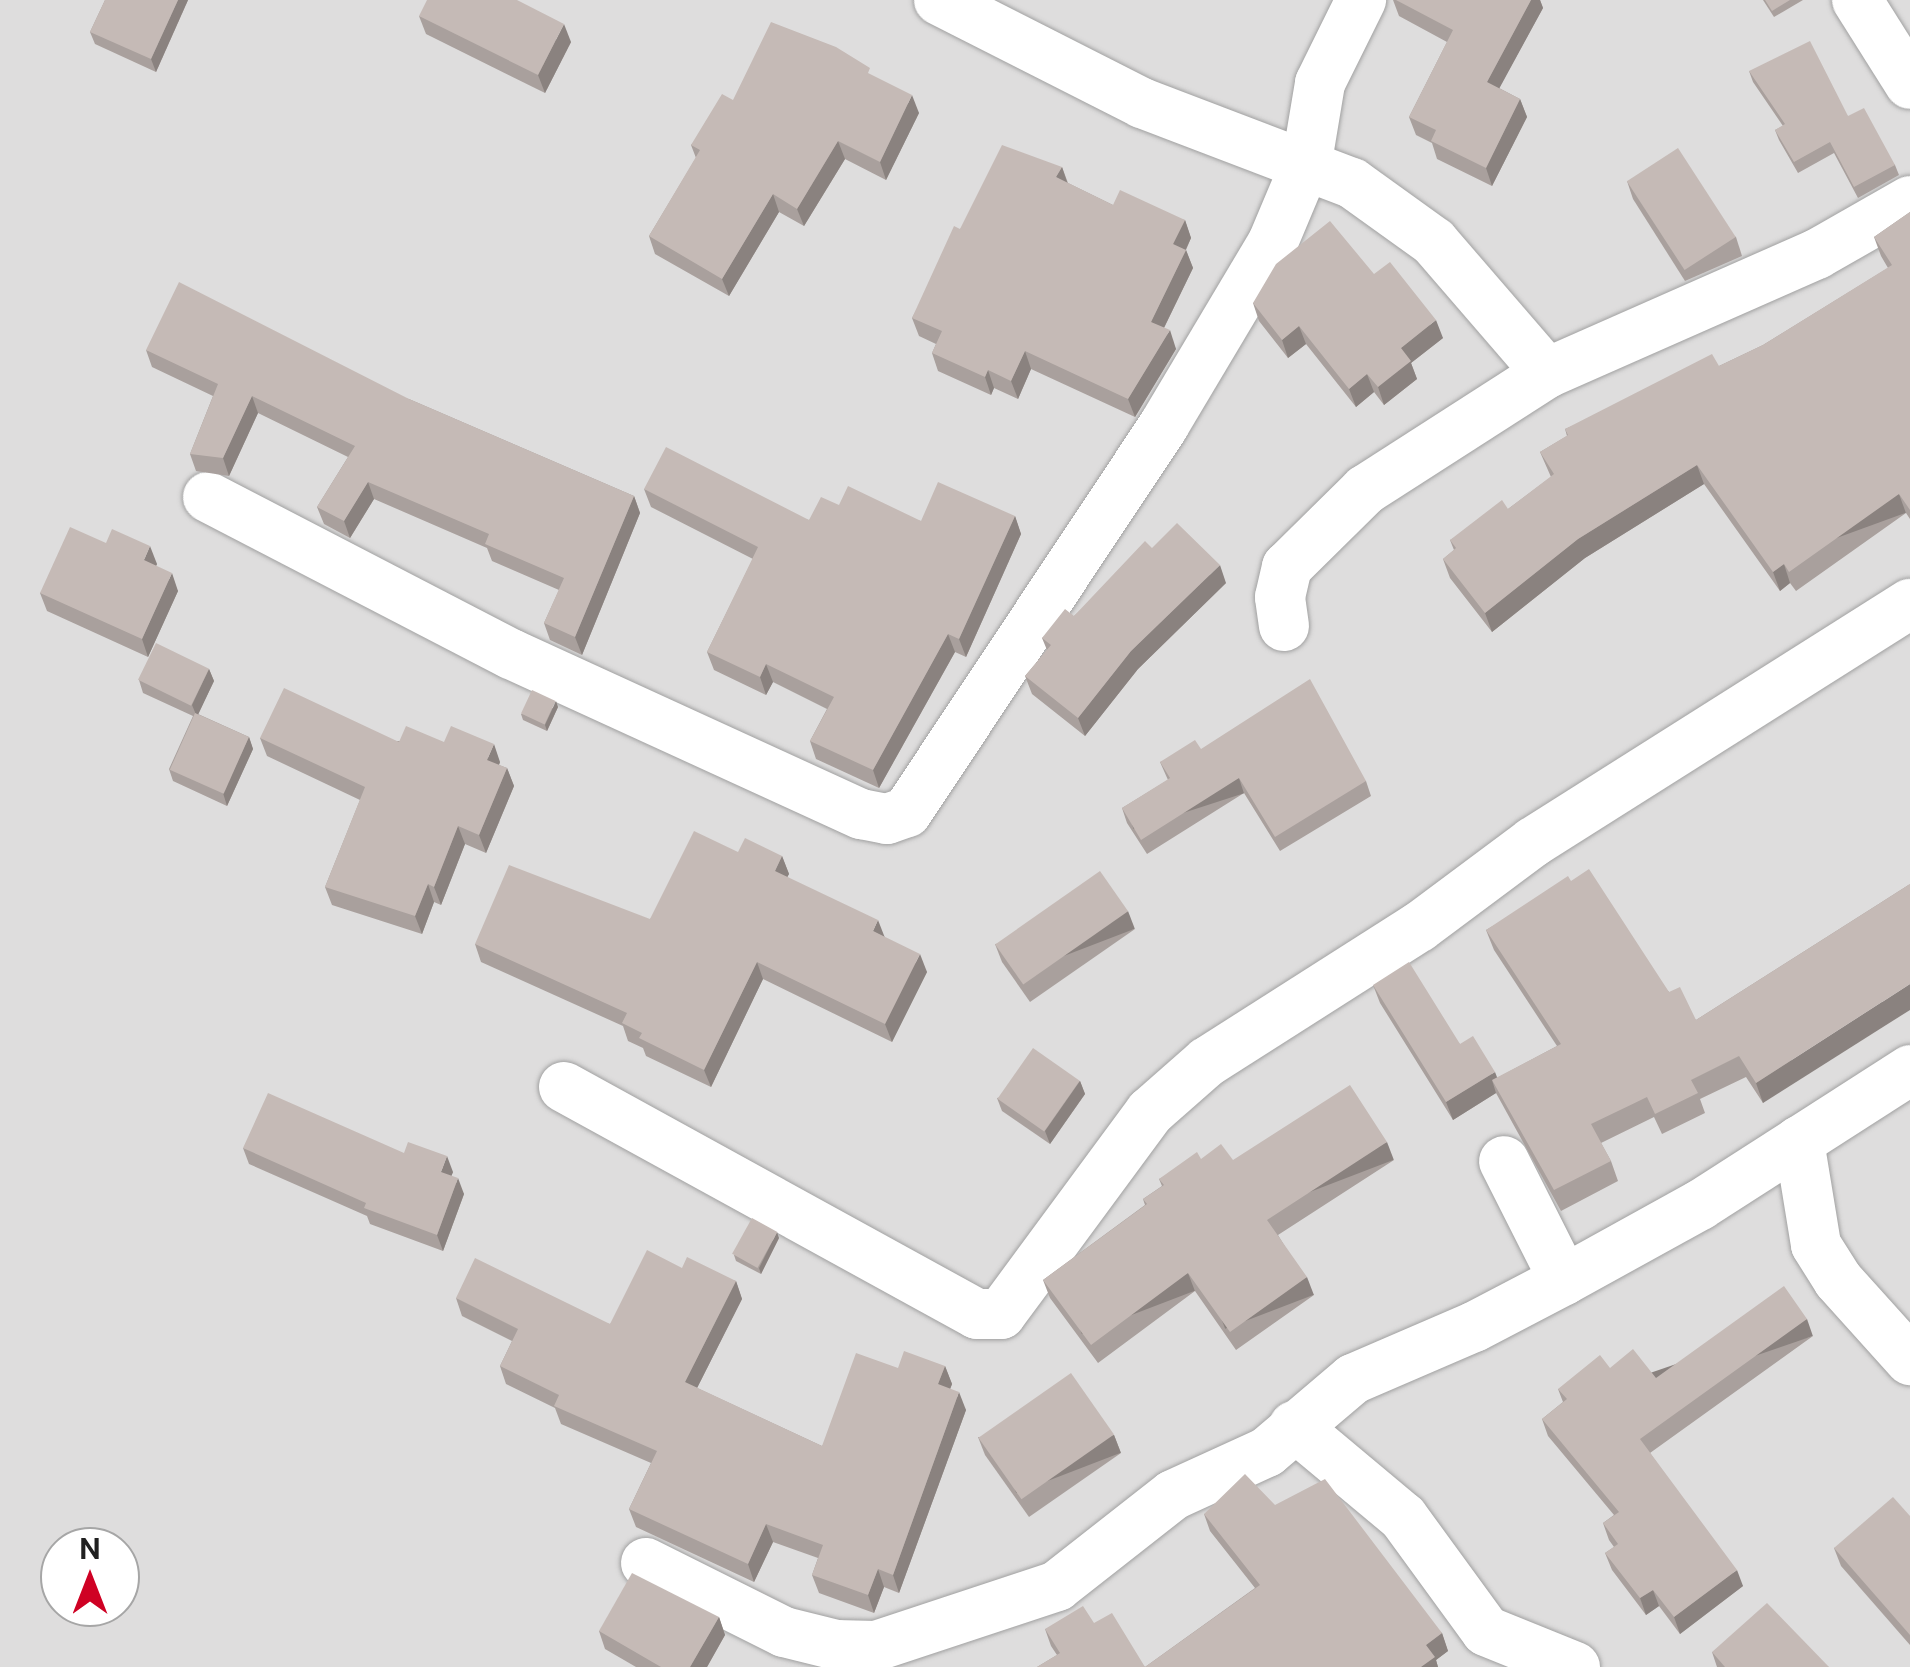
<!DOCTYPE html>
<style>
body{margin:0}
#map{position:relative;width:1910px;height:1667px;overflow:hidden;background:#f1ece7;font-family:"Public Sans",sans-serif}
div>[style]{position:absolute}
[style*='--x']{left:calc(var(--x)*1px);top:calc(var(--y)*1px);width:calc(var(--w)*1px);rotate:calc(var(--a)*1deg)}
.residential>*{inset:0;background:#dedddd}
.roads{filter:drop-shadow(0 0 2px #a1a1a1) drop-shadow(0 0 2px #a1a1a1)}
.minor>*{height:50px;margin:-25px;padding:0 25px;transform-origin:25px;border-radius:25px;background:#fff}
.wall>*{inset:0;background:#a9a09d}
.shaded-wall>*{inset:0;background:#8a827f;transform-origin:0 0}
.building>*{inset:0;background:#c5bab6;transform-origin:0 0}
span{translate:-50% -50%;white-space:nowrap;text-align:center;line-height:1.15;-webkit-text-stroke:9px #fff;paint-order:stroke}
.north{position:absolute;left:40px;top:1527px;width:100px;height:100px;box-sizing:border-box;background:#fff;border:2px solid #a6a6a6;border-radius:50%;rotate:0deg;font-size:28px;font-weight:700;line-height:40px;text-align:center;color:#202020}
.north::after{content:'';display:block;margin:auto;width:35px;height:45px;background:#cf0124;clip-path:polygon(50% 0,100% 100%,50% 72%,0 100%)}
</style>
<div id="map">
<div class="residential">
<i style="clip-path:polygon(evenodd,0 0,1910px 0,1910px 1667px,0 1667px,0 0,60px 1547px,120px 1547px,120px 1607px,60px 1607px,60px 1547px)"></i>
</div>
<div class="roads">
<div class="minor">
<i style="--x:939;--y:0;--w:228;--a:26.9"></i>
<i style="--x:1142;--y:103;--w:225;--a:20.9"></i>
<i style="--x:1352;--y:183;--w:101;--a:35.7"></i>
<i style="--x:1434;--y:242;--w:173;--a:49.2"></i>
<i style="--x:1857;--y:0;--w:99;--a:57.8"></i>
<i style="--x:208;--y:497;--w:341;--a:27.4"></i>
<i style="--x:511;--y:654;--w:385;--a:24.6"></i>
<i style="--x:861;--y:814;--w:26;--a:11"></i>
<i style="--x:887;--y:819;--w:21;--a:-19"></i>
<i style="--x:907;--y:812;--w:465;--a:-56.4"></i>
<i style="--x:1164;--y:425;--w:213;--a:-59.2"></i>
<i style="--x:1273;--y:242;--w:88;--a:-67.2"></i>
<i style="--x:1307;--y:161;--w:79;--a:-80.5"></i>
<i style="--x:1320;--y:83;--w:93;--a:-63.7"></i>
<i style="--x:1284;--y:626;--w:29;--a:-98"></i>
<i style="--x:1280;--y:597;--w:31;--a:-77"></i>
<i style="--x:1287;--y:567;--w:110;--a:-44.6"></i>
<i style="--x:1365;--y:490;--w:216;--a:-32.7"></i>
<i style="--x:1547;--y:373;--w:295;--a:-23.8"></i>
<i style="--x:1817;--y:254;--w:107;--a:-29.7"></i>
<i style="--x:564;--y:1087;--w:471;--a:28.8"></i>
<i style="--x:977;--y:1314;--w:24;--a:0"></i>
<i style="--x:1001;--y:1314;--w:251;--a:-53.6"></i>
<i style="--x:1150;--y:1112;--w:76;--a:-41.3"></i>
<i style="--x:1207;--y:1062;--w:251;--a:-32.5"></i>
<i style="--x:1419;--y:927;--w:142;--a:-36.7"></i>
<i style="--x:1533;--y:842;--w:446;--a:-32.3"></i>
<i style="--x:1799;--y:1141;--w:105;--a:80.7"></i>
<i style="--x:1816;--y:1245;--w:41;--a:57.8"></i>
<i style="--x:1838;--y:1280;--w:108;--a:48"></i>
<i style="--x:1564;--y:1280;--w:155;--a:-28.9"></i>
<i style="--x:1700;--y:1205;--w:250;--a:-32.7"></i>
<i style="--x:1294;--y:1426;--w:142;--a:39.9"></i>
<i style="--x:1403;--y:1517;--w:141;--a:53.9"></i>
<i style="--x:1486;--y:1631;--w:96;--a:22"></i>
<i style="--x:646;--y:1563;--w:154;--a:26.6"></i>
<i style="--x:784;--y:1632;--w:54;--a:14"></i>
<i style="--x:836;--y:1645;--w:40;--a:1.4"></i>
<i style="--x:876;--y:1646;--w:191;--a:-18.3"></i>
<i style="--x:1057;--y:1586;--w:147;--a:-38.1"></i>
<i style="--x:1173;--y:1495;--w:103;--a:-24.6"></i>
<i style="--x:1267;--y:1452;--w:113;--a:-40.3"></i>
<i style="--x:1353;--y:1379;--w:132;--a:-23.3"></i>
<i style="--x:1474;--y:1327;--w:102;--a:-27.6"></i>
<i style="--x:1564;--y:1280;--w:133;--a:-116.8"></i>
</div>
</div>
<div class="wall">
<i style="clip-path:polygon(105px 0,188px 0,156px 72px,95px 44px,90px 32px)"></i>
<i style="clip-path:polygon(1393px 0,1540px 0,1543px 8px,1499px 88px,1520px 99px,1527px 117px,1492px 186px,1437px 159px,1432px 143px,1416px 135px,1409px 117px,1447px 42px,1399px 16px)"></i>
<i style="clip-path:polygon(1763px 0,1803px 0,1774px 17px)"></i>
<i style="clip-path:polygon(419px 16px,571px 42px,545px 93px,426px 34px)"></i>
<i style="clip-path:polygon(1749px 71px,1848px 116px,1895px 165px,1899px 175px,1858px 198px,1834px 153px,1798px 173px,1779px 140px,1775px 130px,1783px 126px,1753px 82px)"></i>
<i style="clip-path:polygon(873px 76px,919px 113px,886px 180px,845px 159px,804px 226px,779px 212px,729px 296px,655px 254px,649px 236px,696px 158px,691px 145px,733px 100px)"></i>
<i style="clip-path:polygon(1062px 167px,1068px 183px,1113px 205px,1185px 220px,1191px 238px,1186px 250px,1193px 268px,1164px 328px,1176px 349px,1135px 417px,1031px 369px,1018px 399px,994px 388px,991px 395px,938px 371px,932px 353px,936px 344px,919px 336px,912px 318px,960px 229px)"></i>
<i style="clip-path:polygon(1627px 181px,1736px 237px,1742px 256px,1685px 281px,1633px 199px)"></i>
<i style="clip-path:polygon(1910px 212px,1910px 519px,1906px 513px,1796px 591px,1790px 583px,1780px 591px,1704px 484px,1585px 558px,1492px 632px,1450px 578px,1443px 559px,1454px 550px,1450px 540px,1508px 509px,1551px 477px,1540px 452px,1567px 436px,1565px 429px,1719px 366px,1763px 345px,1888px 268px,1881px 256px,1874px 237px)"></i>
<i style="clip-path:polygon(1374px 274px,1443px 338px,1411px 363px,1417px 379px,1384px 405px,1374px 392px,1356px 407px,1306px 344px,1288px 358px,1259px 321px,1253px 303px)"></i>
<i style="clip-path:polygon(146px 350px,409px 399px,634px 496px,640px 513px,582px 655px,550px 640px,544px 623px,559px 590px,492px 561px,487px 548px,374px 499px,350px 538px,324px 524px,317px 507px,348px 457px,258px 413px,229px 476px,196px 471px,190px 454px,213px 396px,152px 367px)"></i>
<i style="clip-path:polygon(644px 489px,809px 520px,839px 505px,921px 521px,1015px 516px,1021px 534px,966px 657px,955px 652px,879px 788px,816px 759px,810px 741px,827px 709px,773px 682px,766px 695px,714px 670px,707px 652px,753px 559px,651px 507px)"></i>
<i style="clip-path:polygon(106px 543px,157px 564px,156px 566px,178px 591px,148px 657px,47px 611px,40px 593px)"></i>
<i style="clip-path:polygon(1152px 548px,1226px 583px,1138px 669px,1085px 736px,1032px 694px,1025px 676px,1047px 650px,1042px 638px,1074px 616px)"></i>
<i style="clip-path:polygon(209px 669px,214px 681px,198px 714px,249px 737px,253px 749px,227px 806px,173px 781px,169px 769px,193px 716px,143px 693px,139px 680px)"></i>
<i style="clip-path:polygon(558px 707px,547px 731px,523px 720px,521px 714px)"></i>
<i style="clip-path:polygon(260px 738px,444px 742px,500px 762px,499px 765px,507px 768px,514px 786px,486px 853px,465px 844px,441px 905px,434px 902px,422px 934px,332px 905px,325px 887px,360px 800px,267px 756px)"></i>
<i style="clip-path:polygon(1201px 749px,1366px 781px,1371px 796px,1280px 851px,1244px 793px,1147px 854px,1127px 823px,1122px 808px,1168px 780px,1160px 762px)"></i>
<i style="clip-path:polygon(738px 852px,782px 856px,789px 874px,787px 877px,884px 937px,927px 972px,892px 1042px,763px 979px,711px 1087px,646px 1056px,643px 1048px,628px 1041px,623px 1026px,481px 962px,475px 944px,650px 919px)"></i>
<i style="clip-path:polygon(1571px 881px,1669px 992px,1696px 1020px,1910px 884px,1763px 1103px,1746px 1077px,1700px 1099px,1705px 1113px,1662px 1134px,1654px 1117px,1601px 1143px,1611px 1161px,1618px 1181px,1561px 1211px,1496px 1093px,1453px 1120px,1380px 1003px,1373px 985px,1460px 1044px,1497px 1078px,1557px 1046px,1494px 950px,1486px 930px)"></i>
<i style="clip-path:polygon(1135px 929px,1030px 1002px,1002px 962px,995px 944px)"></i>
<i style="clip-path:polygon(1080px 1081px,1085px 1094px,1050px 1144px,1002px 1111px,997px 1098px)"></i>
<i style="clip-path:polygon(243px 1148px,453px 1172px,451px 1176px,464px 1194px,443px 1251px,370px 1224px,367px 1216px,249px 1164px)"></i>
<i style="clip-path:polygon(1201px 1159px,1233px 1160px,1394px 1160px,1278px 1235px,1314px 1295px,1236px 1350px,1195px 1291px,1098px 1363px,1050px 1298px,1043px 1280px,1145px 1205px,1143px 1199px,1162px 1186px,1159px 1179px)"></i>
<i style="clip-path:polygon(779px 1238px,761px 1274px,736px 1261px,734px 1255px)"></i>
<i style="clip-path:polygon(682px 1268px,736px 1281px,742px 1299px,697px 1388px,822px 1446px,898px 1368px,945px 1366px,952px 1384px,950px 1389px,966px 1410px,899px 1593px,884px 1587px,874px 1613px,819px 1593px,812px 1575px,818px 1558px,773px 1542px,754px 1582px,636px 1527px,629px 1509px,651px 1463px,561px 1424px,555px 1408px,506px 1384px,500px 1366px,512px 1341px,462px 1316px,456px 1298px,610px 1324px)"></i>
<i style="clip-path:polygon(1813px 1336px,1650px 1453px,1743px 1586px,1680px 1634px,1659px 1606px,1646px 1615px,1612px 1570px,1605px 1553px,1614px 1547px,1609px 1540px,1603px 1523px,1614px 1515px,1548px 1436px,1542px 1419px,1563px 1402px,1558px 1389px,1656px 1378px)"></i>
<i style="clip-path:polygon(1114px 1435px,1121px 1453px,1029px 1517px,985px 1455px,978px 1437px)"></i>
<i style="clip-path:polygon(1275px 1505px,1442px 1633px,1448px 1651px,1436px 1660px,1438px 1667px,1037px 1667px,1057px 1655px,1051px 1646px,1045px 1629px,1094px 1623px,1145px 1667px,1255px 1588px,1210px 1531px,1204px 1514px)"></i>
<i style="clip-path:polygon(1910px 1516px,1910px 1645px,1841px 1566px,1834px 1548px)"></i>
<i style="clip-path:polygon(719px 1617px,725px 1635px,707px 1667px,636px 1667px,605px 1649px,599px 1631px)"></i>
<i style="clip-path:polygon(1712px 1652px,1829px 1667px,1717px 1667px)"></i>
</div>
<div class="shaded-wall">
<i style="clip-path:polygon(178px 0,188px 0,156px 72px,151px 59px)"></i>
<i style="clip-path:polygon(1531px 0,1540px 0,1543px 8px,1493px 100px,1487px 82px)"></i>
<i style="clip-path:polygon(564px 24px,571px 42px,545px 93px,538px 75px)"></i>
<i style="clip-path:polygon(912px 95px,919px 113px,886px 180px,880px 162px)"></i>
<i style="clip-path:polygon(1520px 99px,1527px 117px,1492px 186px,1486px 168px)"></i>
<i style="clip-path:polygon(838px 141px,845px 159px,804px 226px,797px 209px)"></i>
<i style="clip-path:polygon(1062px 167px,1068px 185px,1056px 177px)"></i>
<i style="clip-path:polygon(773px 194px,779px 212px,729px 296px,722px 279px)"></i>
<i style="clip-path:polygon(1185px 220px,1191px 238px,1180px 262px,1173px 244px)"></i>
<i style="clip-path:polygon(1186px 250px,1193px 268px,1158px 340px,1151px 322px)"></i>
<i style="clip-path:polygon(1436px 320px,1443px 338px,1411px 363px,1417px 379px,1384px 405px,1378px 387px,1401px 348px)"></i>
<i style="clip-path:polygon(1299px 326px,1306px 344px,1288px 358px,1282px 340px)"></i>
<i style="clip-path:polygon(1170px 330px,1176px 349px,1135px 417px,1128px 399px)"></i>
<i style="clip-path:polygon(1025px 351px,1031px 369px,1018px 399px,1011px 381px)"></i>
<i style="clip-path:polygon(988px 370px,994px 388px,991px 395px,985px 377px)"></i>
<i style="clip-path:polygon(1367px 374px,1374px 392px,1356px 407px,1349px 389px)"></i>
<i style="clip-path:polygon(252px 396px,258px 413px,229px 476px,223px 458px)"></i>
<i style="clip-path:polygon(1697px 465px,1704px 484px,1585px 558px,1492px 632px,1485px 613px,1578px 539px)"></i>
<i style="clip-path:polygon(368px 482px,374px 499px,350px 538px,344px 521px)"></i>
<i style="left:1899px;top:494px;width:20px;height:135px;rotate:70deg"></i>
<i style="clip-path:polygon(634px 496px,640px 513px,582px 655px,575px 637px)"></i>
<i style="clip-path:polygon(1015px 516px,1021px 534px,966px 657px,959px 639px)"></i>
<i style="clip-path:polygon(150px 546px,157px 564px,150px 578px,144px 560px)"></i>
<i style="clip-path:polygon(1784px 564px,1790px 583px,1780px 591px,1773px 572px)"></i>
<i style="clip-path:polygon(1220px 565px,1226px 583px,1138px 669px,1085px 736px,1078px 718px,1131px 651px)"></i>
<i style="clip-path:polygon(172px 573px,178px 591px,148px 657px,142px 639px)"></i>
<i style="clip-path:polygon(948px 634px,955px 652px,879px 788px,873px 770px)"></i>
<i style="clip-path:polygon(766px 664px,773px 682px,766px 695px,760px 677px)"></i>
<i style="clip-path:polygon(209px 669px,214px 681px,197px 717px,192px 705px)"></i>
<i style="clip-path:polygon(556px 701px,558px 707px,547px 731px,545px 725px)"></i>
<i style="clip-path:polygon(249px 737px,253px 749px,227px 806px,223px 793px)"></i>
<i style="clip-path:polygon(494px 744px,500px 762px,494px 778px,487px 760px)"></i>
<i style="clip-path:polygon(507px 768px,514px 786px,486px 853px,479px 835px)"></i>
<i style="left:1239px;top:778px;width:16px;height:116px;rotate:72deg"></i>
<i style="clip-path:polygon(458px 826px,465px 844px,441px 905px,434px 887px)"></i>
<i style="clip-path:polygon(782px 856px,789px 874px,781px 889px,775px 871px)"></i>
<i style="clip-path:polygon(428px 884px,434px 902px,422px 934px,415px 916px)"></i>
<i style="left:1128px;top:911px;width:19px;height:127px;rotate:69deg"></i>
<i style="clip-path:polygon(878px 920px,885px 938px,873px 931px)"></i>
<i style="clip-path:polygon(920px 954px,927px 972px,892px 1042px,885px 1024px)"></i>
<i style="clip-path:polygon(757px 962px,763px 979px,711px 1087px,704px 1070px)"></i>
<i style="clip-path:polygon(1910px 984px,1910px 1010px,1763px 1103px,1756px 1083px)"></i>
<i style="clip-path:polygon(1495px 1072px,1502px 1090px,1492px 1080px,1496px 1093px,1453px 1120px,1446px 1102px)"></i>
<i style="clip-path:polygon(1080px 1081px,1085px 1094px,1050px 1144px,1045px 1131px)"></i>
<i style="left:1387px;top:1142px;width:19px;height:143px;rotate:69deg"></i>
<i style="clip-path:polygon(447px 1156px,453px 1172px,447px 1187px,441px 1172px)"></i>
<i style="clip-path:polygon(458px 1178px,464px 1194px,443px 1251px,437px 1235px)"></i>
<i style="clip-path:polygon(777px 1232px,779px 1238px,761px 1274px,759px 1268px)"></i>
<i style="left:1188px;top:1273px;width:19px;height:121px;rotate:69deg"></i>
<i style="left:1307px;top:1277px;width:19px;height:95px;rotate:69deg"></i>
<i style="clip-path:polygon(736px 1281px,742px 1299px,691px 1400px,685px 1382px)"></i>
<i style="left:1807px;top:1319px;width:18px;height:206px;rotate:71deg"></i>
<i style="clip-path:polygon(945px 1366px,952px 1384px,945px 1402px,938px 1384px)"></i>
<i style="clip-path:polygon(959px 1392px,966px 1410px,899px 1593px,893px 1575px)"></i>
<i style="left:1114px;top:1435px;width:19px;height:112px;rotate:69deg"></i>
<i style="clip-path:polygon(766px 1524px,773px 1542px,754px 1582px,748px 1564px)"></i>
<i style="clip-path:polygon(878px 1569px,884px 1587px,874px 1613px,868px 1595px)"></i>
<i style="clip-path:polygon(1737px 1570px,1743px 1586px,1680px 1634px,1674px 1617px)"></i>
<i style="clip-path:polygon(1653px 1590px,1659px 1606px,1646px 1615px,1640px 1598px)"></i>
<i style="clip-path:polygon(719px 1617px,725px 1635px,707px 1667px,690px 1667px)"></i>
<i style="clip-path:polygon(1442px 1633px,1448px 1651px,1436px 1660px,1438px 1667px,1421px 1667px,1426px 1645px)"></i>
</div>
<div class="building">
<i style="clip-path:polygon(105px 0,178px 0,151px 59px,90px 32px)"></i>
<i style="clip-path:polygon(427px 0,517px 0,564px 24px,538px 75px,419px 16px)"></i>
<i style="clip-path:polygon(1396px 0,1531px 0,1487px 82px,1520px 99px,1486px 168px,1431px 141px,1436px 130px,1409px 117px,1453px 30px)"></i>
<i style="clip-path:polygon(1765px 0,1790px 0,1772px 11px)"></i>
<i style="clip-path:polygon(771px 22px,836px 47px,870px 68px,868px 73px,912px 95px,880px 162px,838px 141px,797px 209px,773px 194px,722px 279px,649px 236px,700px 150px,691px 145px,722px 94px,733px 100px)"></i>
<i style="clip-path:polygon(1810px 41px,1848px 116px,1864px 108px,1895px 165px,1854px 187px,1830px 142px,1794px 162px,1775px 130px,1785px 124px,1749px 71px)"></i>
<i style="clip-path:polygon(1002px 145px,1062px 167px,1056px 177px,1113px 205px,1120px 190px,1185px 220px,1173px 244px,1186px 250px,1151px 322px,1170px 330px,1128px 399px,1025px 351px,1011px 381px,988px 370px,985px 377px,932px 353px,942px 331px,912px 318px,954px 226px,960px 229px)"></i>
<i style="left:1678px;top:148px;width:106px;height:61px;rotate:57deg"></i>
<i style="clip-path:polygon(1910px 212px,1910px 510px,1899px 494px,1789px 572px,1784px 564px,1773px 572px,1697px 465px,1578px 539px,1485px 613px,1443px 559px,1456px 548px,1450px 540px,1502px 500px,1508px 509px,1554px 474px,1540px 452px,1568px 435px,1565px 429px,1712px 354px,1719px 366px,1763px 345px,1892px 265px,1874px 237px)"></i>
<i style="clip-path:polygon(1330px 221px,1374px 274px,1390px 262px,1436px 320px,1401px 348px,1411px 361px,1378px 387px,1367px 374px,1349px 389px,1299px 326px,1282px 340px,1253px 303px,1276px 264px)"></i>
<i style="clip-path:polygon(179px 282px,409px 399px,634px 496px,575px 637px,544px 623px,564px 578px,485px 544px,489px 534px,368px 482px,344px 521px,317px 507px,355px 446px,252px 396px,223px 458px,190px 454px,218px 384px,146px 350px)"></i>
<i style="clip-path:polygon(666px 447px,809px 520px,821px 497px,839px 505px,848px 486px,921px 521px,938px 482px,1015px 516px,959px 639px,948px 634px,873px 770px,810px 741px,834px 697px,766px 664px,760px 677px,707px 652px,758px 547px,644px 489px)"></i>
<i style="clip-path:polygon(1177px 523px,1220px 565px,1131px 651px,1078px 718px,1025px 676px,1051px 645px,1042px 638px,1065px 609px,1074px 616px,1145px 541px,1152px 548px)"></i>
<i style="clip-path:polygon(70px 527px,106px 543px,112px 529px,150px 546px,144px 560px,172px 573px,142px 639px,40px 593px)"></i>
<i style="left:156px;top:643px;width:59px;height:41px;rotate:26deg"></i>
<i style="clip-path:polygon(1310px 679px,1366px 781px,1275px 837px,1239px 778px,1141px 840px,1122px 808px,1170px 778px,1160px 762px,1195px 740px,1201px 749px)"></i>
<i style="clip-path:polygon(284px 688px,399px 742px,406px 726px,444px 742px,451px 726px,494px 744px,487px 760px,507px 768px,479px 835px,458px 826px,434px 887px,428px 884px,415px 916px,325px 887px,365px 787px,260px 738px)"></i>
<i style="left:532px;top:690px;width:26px;height:26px;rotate:25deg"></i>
<i style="left:195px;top:713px;width:59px;height:62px;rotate:24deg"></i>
<i style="clip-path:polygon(694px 831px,738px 852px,745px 838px,782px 856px,775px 871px,878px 920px,873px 931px,920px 954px,885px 1024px,757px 962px,704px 1070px,639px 1038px,642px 1033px,622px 1023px,627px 1013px,475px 944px,509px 865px,650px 919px)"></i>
<i style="clip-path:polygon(1589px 869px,1669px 992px,1680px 987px,1696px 1020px,1910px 884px,1910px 984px,1756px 1083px,1739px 1056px,1691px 1080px,1698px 1093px,1655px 1114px,1647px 1097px,1591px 1124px,1611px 1161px,1554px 1190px,1492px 1080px,1561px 1044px,1486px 930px,1568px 876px,1571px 881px)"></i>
<i style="left:1100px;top:871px;width:49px;height:128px;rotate:55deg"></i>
<i style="clip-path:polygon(1409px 962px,1460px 1044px,1473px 1036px,1495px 1072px,1446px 1102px,1373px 985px)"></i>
<i style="left:1033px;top:1048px;width:57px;height:62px;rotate:35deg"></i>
<i style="clip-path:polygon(1350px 1085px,1387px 1142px,1267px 1220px,1307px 1277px,1230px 1332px,1188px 1273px,1091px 1345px,1043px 1280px,1147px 1204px,1143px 1199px,1164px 1185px,1159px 1179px,1197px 1152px,1201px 1159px,1221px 1144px,1233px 1160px)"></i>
<i style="clip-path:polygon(268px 1093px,404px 1153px,408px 1142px,447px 1156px,441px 1172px,458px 1178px,437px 1235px,364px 1208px,366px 1203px,243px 1148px)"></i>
<i style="left:752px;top:1218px;width:29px;height:41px;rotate:29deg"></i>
<i style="clip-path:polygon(647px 1250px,682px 1268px,687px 1257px,736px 1281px,685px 1382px,822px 1446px,856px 1353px,898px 1368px,904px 1351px,945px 1366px,938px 1384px,959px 1392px,893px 1575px,878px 1569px,868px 1595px,812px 1575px,823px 1545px,766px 1524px,748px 1564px,629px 1509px,657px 1451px,554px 1406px,559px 1395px,500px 1366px,518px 1329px,456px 1298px,475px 1258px,610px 1324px)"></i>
<i style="clip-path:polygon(1784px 1286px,1807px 1319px,1640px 1439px,1737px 1570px,1674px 1617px,1653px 1590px,1640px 1598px,1605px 1553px,1618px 1544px,1603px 1523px,1619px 1512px,1542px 1419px,1567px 1399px,1558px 1389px,1600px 1355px,1610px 1368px,1633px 1349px,1656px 1378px)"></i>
<i style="left:1071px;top:1373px;width:75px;height:113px;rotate:55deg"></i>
<i style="clip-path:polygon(1245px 1474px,1275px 1505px,1325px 1479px,1442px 1633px,1426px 1645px,1435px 1657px,1421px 1667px,1037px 1667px,1060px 1653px,1045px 1629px,1083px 1606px,1094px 1623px,1112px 1613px,1145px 1667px,1260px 1585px,1204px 1514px)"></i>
<i style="clip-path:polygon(1893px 1497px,1910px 1516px,1910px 1635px,1834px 1548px)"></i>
<i style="clip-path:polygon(632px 1573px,719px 1617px,690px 1667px,661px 1667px,599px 1631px)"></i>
<i style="clip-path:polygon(1767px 1603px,1829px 1667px,1725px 1667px,1712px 1652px)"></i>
</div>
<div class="north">N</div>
</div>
